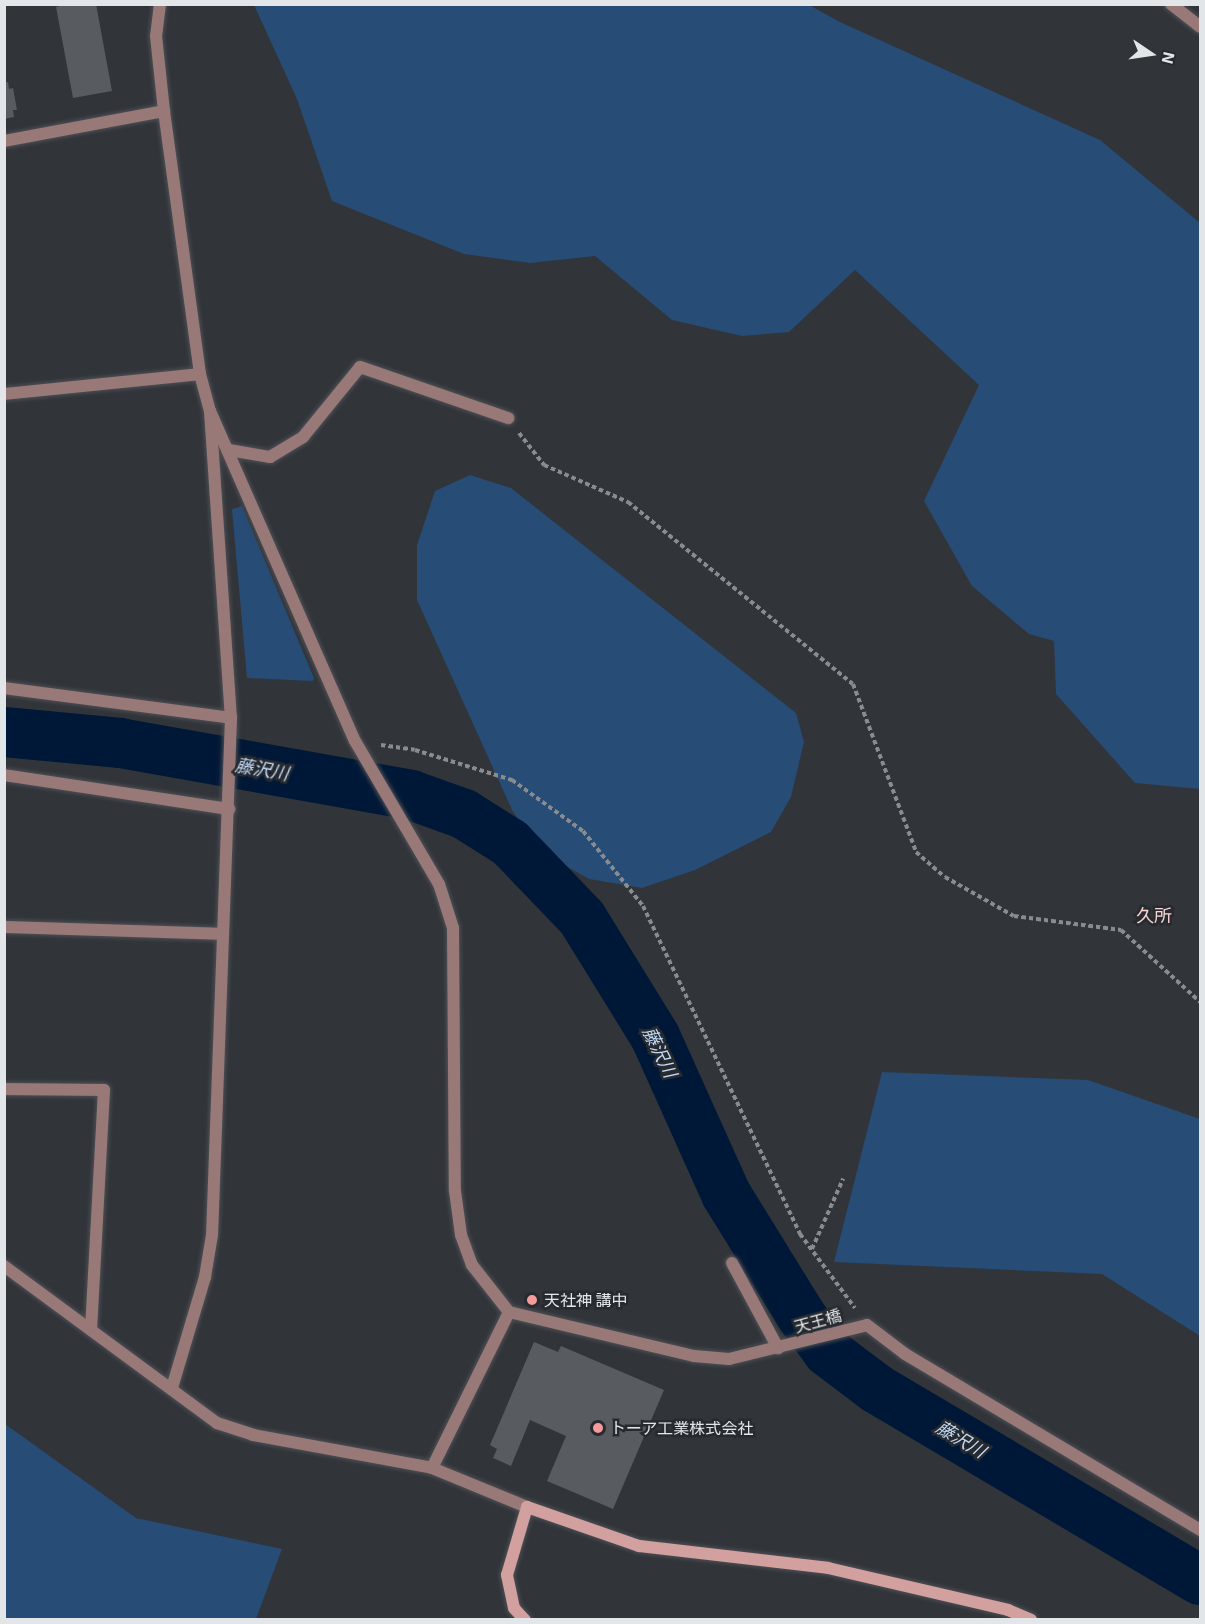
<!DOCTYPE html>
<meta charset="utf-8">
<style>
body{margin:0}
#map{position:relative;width:1205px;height:1624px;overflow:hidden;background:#313439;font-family:"Exo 2","Noto Sans JP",sans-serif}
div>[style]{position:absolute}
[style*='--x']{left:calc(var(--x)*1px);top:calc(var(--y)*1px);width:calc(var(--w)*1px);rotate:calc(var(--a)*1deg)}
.green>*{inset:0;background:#274c75}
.river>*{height:50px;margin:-25px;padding:0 25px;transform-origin:25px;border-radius:25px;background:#001837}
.building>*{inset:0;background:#585c61}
.path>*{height:4px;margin-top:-2px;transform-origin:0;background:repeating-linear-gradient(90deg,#888b8f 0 4.5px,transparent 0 7.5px)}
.roads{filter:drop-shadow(0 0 2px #4d5055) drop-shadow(0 0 2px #4d5055)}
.lane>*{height:12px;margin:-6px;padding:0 6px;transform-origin:6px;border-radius:6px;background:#997978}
.street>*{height:12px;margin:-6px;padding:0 6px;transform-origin:6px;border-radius:6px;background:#997978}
.secondary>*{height:12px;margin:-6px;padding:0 6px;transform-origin:6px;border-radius:6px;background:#d1a09f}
.dots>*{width:16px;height:16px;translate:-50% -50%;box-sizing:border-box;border:3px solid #272a2f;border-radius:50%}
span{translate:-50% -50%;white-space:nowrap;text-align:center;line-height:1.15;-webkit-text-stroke:5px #272a2f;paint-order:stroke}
.poi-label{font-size:16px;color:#e3e6e9}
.left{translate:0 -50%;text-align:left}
.street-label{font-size:16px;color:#e3e6e9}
.water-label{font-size:18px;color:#c1d9f5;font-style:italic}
.neighbourhood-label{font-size:18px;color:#f9d6d5}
.frame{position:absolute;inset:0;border:6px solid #e3e6e9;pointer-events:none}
.north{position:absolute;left:1121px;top:24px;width:60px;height:60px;-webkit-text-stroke:4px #272a2f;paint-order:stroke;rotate:103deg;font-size:16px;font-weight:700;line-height:24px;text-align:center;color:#e3e6e9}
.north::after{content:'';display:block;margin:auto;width:21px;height:27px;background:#e3e6e9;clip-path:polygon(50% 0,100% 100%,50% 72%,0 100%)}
</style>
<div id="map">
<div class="green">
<i style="clip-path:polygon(254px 5px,809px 5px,840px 22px,1100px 140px,1200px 223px,1200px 789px,1135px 783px,1056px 694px,1054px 641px,1029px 634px,972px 586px,924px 501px,979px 385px,855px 270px,789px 332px,742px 336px,672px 320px,595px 256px,530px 263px,464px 254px,332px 201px,297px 99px)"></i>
<i style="clip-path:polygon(470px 475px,511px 488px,796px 713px,804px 742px,791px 797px,771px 832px,695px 870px,642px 888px,589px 879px,543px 853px,513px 812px,417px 600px,417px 545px,435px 491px)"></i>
<i style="clip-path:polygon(242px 506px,314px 678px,313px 681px,247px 678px,232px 509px)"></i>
<i style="clip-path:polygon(882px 1072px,1088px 1080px,1200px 1119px,1200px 1336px,1102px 1274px,834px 1262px)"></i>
<i style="clip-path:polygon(5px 1424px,136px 1518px,282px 1549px,256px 1619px,5px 1619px)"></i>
</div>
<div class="river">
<i style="--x:4;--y:732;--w:117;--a:5.4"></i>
<i style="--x:120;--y:743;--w:296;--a:10.1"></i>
<i style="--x:411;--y:795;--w:56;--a:19.7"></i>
<i style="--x:464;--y:814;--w:54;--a:32.2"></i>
<i style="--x:510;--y:843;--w:104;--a:46.2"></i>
<i style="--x:582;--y:918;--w:139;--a:58.3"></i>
<i style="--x:655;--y:1036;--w:173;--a:65.8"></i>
<i style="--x:726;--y:1194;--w:141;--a:58.3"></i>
<i style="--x:800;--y:1314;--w:47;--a:53.6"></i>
<i style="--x:828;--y:1352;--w:61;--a:37.1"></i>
<i style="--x:877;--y:1389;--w:375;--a:30.6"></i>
</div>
<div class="building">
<i style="clip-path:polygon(68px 4px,96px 4px,112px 91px,73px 98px,56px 7px)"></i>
<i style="clip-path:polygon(8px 82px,9px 89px,13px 88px,17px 110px,13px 110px,14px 117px,4px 119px,4px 83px)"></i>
<i style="clip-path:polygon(534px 1342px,558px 1352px,561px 1346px,664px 1390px,613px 1509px,547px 1481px,566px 1436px,530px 1420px,511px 1466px,493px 1458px,497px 1449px,490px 1445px)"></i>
</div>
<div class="path">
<i style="--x:519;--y:433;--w:41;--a:52"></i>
<i style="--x:544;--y:465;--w:92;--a:23.8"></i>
<i style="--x:628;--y:502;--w:289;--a:39"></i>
<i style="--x:853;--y:684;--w:179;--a:69.4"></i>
<i style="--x:916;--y:852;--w:38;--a:41"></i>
<i style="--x:945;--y:877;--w:79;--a:29.5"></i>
<i style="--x:1014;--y:916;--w:108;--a:7.5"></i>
<i style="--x:1121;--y:930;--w:107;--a:42.3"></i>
<i style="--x:381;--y:745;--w:34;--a:8"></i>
<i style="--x:415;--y:750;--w:102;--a:17.2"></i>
<i style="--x:512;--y:780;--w:87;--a:35.7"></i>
<i style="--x:583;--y:831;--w:96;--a:51.3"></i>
<i style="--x:643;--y:906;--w:364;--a:64.4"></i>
<i style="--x:800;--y:1234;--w:92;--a:53.4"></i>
<i style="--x:812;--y:1249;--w:77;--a:-66.1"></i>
</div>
<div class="roads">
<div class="lane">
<i style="--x:732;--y:1263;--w:97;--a:61.6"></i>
</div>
<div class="street">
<i style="--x:160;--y:4;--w:32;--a:97"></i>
<i style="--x:156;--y:36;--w:75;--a:83.9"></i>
<i style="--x:164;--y:111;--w:265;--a:82.2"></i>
<i style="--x:200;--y:374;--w:38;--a:75"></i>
<i style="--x:210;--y:411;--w:308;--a:86.1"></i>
<i style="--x:231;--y:718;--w:517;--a:92.1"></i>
<i style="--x:212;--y:1235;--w:43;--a:99.5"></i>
<i style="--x:205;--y:1277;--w:116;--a:106.6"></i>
<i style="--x:1171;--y:4;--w:37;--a:38"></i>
<i style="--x:4;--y:141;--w:163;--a:-10.6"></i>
<i style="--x:4;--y:394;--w:197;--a:-5.8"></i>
<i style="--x:210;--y:411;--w:360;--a:66.3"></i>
<i style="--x:355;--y:741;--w:166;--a:59.6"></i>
<i style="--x:439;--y:884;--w:46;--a:72.3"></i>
<i style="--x:453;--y:928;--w:263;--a:89.6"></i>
<i style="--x:455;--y:1191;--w:44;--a:82.2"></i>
<i style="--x:461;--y:1235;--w:32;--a:70"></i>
<i style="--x:472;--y:1265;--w:60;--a:51.8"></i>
<i style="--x:509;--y:1312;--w:190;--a:13.4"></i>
<i style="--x:694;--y:1356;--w:35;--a:5"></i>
<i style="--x:729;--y:1359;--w:142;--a:-13.8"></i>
<i style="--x:867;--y:1325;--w:48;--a:37.3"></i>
<i style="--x:905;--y:1354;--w:344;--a:30.8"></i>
<i style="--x:229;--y:450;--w:42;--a:9.7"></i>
<i style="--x:270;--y:457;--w:39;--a:-31"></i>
<i style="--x:303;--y:437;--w:90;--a:-50.8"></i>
<i style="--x:360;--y:367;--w:157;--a:19"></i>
<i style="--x:4;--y:688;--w:229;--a:7.5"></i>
<i style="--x:4;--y:775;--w:228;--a:8.6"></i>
<i style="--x:4;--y:927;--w:217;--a:1.8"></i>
<i style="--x:4;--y:1089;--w:100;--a:0.6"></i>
<i style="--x:104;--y:1090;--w:240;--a:93.1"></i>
<i style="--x:4;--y:1266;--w:265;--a:36.4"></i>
<i style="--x:217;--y:1423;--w:38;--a:18"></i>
<i style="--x:253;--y:1435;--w:182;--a:10.4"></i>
<i style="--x:432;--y:1468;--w:103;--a:22.3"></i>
<i style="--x:432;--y:1468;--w:174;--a:-63.7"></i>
</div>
<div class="secondary">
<i style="--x:525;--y:1620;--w:16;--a:-133"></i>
<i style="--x:514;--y:1608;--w:34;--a:-102"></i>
<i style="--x:507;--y:1575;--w:71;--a:-73.6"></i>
<i style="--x:527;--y:1507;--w:119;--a:19.2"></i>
<i style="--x:639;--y:1546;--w:190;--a:6.6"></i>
<i style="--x:828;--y:1568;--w:185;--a:13.1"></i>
<i style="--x:1008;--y:1610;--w:25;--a:23"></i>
</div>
</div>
<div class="dots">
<i style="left:532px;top:1300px;background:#f59b9b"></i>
<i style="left:598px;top:1428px;background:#f59b9b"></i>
</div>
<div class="poi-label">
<span class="left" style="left:544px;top:1300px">天社神 講中</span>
<span class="left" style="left:610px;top:1428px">トーア工業株式会社</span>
</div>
<div class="street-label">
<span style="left:818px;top:1321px;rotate:-15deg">天王橋</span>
</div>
<div class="water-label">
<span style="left:262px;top:769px;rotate:10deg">藤沢川</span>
<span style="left:660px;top:1052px;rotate:64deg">藤沢川</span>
<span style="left:961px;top:1439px;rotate:31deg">藤沢川</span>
</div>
<div class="neighbourhood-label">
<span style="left:1154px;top:915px">久所</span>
</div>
<div class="frame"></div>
<div class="north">N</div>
</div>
